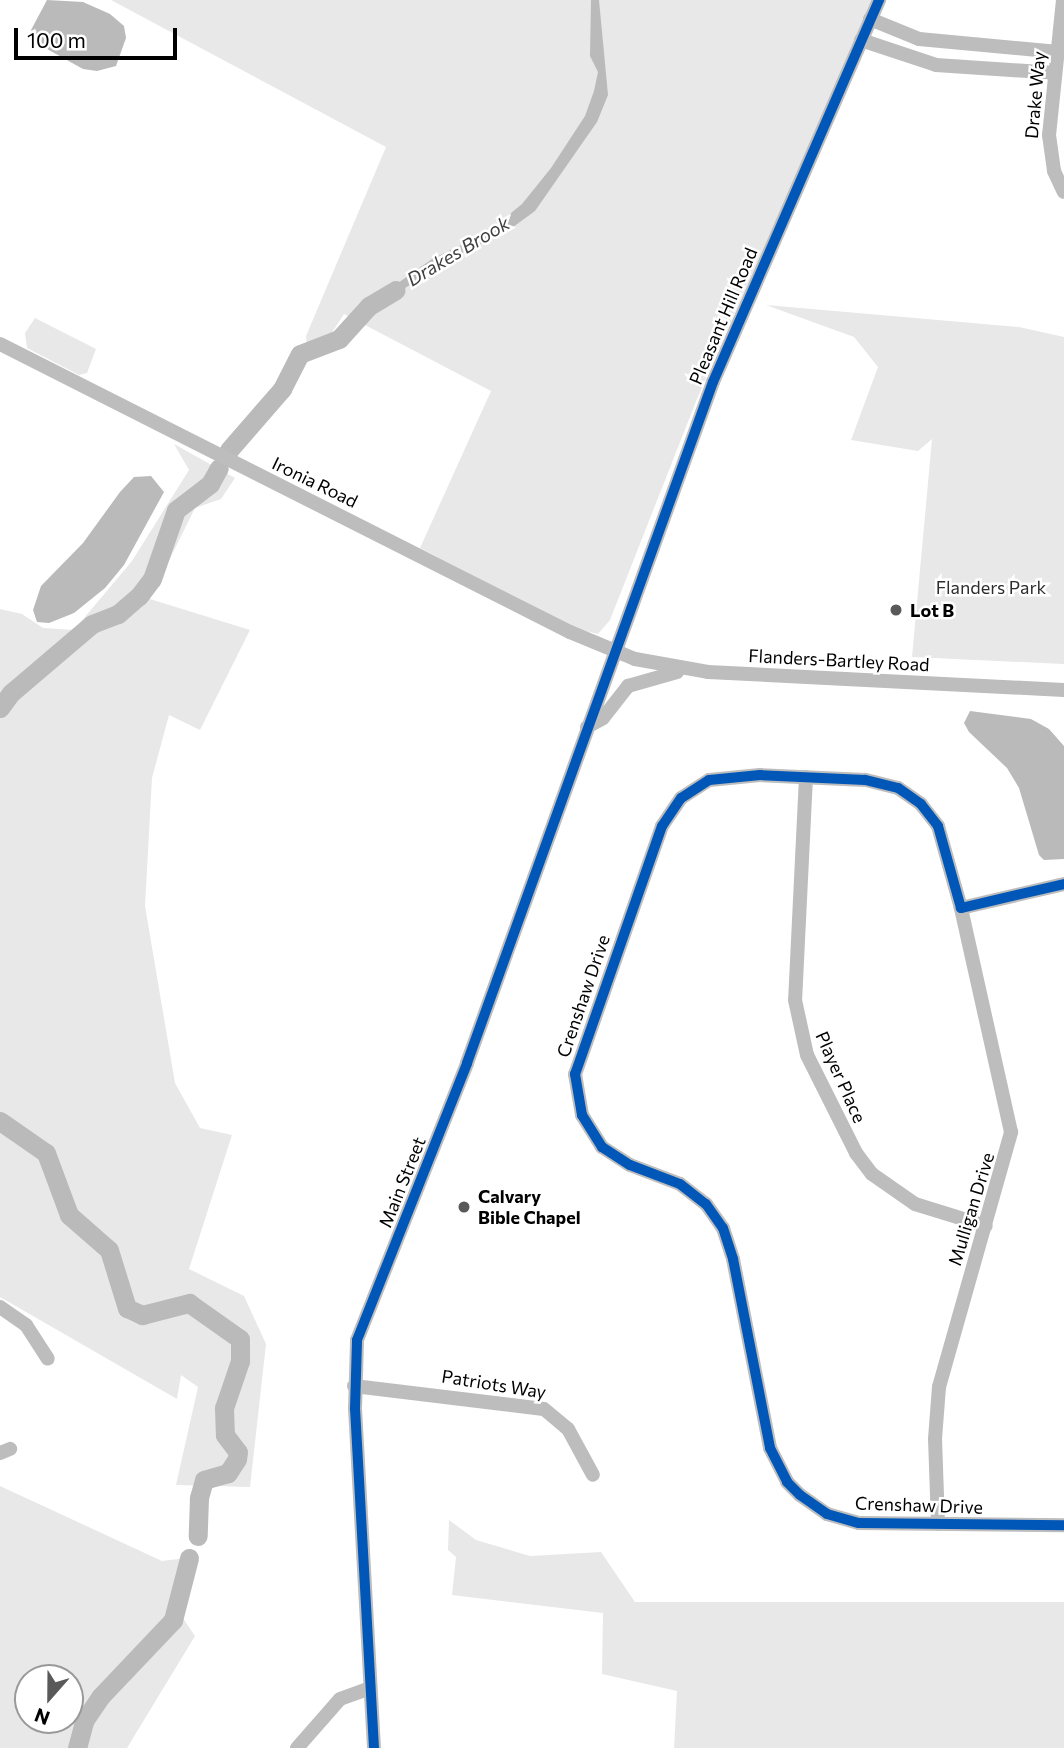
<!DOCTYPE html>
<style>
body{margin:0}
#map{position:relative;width:1064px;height:1748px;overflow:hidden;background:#fff;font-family:Commissioner,sans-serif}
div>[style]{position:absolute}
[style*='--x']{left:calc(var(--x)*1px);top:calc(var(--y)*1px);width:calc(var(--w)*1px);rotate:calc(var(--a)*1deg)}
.green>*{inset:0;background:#e8e8e8}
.water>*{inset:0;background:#bababa}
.river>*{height:19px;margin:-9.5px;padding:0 9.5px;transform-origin:9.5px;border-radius:9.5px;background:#bababa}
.minor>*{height:14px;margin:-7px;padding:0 7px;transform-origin:7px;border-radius:7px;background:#bdbdbd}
.cycleway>*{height:10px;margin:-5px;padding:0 5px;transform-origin:5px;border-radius:5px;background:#0057b8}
.dots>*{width:19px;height:19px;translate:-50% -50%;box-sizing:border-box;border:4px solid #fff;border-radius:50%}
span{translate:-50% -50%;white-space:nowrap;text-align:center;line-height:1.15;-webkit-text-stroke:5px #fff;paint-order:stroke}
.street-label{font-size:18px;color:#000}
.park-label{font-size:18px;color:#2d2d2d}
.poi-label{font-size:18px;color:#000;font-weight:700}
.left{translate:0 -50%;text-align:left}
.water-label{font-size:19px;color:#3e3e3e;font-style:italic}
.north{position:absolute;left:14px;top:1664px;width:70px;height:70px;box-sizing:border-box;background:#fff;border:2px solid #999;border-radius:50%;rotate:201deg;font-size:19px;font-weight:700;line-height:28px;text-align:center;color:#000}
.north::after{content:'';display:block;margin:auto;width:24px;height:32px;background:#595959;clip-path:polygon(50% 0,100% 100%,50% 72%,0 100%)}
.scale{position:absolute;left:14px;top:28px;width:163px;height:32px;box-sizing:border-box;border:4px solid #000;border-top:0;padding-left:9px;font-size:21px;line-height:24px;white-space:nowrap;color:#000;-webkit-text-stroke:5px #fff;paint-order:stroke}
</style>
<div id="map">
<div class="green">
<i style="clip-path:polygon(111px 0,873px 0,697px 399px,610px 620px,598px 634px,578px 629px,420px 548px,491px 391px,344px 314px,331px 334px,307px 347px,306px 336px,386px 147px)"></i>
<i style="clip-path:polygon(766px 305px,1019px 327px,1064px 337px,1064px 664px,912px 657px,932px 439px,918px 451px,851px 440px,878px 367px,854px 337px)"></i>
<i style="clip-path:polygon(35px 318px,96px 349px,87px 373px,79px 375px,27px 348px,25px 333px)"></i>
<i style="clip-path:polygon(174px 444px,235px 478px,221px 499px,195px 508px,150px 599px,250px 630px,200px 730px,169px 715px,152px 778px,145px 906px,175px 1083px,200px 1128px,232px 1135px,189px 1269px,244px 1296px,266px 1344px,250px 1487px,176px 1485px,198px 1387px,181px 1375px,177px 1399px,0 1297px,0 609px,22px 614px,43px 628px,74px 630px,132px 561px,189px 470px)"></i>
<i style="clip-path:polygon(evenodd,0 1486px,162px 1561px,187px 1558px,176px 1608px,195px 1636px,127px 1748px,0 1748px,0 1486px,28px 1678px,70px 1678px,70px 1720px,28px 1720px,28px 1678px)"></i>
<i style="clip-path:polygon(449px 1520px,476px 1540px,530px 1556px,601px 1552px,635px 1602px,1064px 1602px,1064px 1748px,674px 1748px,677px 1691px,602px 1674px,603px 1613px,452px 1595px,456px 1557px,448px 1550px)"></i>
</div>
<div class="water">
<i style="clip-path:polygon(47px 0,83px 2px,110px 14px,124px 26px,126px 38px,116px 66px,97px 71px,83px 69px,38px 44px,31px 30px)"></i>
<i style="clip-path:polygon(591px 0,599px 0,608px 95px,597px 122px,535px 211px,505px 233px,462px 253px,379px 304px,371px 302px,432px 259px,488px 232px,522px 204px,551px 168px,585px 116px,594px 91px,598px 72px,590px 56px)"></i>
<i style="clip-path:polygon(151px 476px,164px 492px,124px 565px,105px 588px,74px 613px,49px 623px,37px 622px,33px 610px,41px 586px,83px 543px,120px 492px,134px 477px)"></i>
<i style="clip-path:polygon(970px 711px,1031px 719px,1049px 729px,1064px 746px,1064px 859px,1044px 860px,1039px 855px,1019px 788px,1007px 768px,969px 732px,964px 723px)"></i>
</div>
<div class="river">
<i style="--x:229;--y:450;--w:81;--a:-49"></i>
<i style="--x:282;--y:389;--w:39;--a:-63"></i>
<i style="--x:300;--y:354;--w:42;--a:-21"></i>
<i style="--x:339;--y:339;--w:45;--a:-47.7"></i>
<i style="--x:369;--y:306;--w:31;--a:-31"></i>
<i style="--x:0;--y:708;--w:19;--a:-54"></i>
<i style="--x:11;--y:693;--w:106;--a:-40.4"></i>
<i style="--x:92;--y:624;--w:28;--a:-21"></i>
<i style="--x:118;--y:614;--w:28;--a:-41"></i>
<i style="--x:139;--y:596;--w:21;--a:-53"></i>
<i style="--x:152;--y:579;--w:73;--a:-70.8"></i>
<i style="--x:176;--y:510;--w:43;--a:-37.4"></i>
<i style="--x:210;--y:484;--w:18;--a:-61"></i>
<i style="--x:0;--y:1121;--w:56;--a:34.8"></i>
<i style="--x:46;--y:1153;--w:66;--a:69.6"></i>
<i style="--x:69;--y:1215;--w:53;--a:41.2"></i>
<i style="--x:109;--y:1250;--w:61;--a:72.8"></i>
<i style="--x:127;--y:1308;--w:17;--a:25"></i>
<i style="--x:142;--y:1315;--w:49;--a:-14.3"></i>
<i style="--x:189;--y:1303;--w:62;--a:35.2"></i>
<i style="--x:240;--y:1339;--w:22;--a:90"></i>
<i style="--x:240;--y:1361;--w:50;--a:108.8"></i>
<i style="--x:224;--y:1408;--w:27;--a:88"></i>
<i style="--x:225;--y:1435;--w:21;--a:53"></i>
<i style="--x:238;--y:1452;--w:7;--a:98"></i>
<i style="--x:237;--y:1459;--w:17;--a:123"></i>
<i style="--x:228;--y:1473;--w:25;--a:164"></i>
<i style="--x:204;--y:1480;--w:19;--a:106"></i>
<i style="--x:199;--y:1498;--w:38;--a:92"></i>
<i style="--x:77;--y:1748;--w:28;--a:-75"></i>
<i style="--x:84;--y:1721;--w:30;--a:-56"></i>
<i style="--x:101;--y:1696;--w:105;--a:-46.5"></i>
<i style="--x:173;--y:1620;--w:64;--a:-75.5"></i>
</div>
<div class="minor">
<i style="--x:1063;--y:0;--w:136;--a:95.9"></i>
<i style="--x:1049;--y:135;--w:36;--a:82"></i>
<i style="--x:1054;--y:171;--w:23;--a:65"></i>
<i style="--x:870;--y:19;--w:53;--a:22.2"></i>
<i style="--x:919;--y:39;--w:140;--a:5.3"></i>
<i style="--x:861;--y:40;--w:79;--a:18.4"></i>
<i style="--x:936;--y:65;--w:119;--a:3.8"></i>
<i style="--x:0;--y:344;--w:639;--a:26.81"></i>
<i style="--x:570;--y:632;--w:70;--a:22.6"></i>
<i style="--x:635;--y:659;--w:74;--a:10.1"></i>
<i style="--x:708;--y:672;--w:356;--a:2.9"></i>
<i style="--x:587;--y:727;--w:18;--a:-29"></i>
<i style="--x:603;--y:718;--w:41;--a:-52"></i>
<i style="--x:628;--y:686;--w:51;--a:-15.9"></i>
<i style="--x:806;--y:777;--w:223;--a:92.8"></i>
<i style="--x:795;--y:1000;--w:56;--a:77.7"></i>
<i style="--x:807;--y:1055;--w:110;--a:63.4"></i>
<i style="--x:856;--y:1153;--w:26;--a:53"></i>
<i style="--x:872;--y:1174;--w:52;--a:34.9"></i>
<i style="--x:915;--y:1204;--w:74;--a:17.2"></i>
<i style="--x:1064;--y:884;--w:106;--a:166.9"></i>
<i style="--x:961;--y:908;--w:85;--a:-105.7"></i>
<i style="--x:938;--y:826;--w:28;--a:-128"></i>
<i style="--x:921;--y:804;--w:28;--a:-145"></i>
<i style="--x:898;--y:788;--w:34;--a:-166"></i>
<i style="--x:865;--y:780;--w:105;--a:-177.3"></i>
<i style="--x:760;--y:775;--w:51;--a:174.4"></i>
<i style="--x:709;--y:780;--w:33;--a:147"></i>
<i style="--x:681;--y:798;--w:34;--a:124"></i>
<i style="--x:662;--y:826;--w:263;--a:109.3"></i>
<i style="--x:575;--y:1074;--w:42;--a:80.3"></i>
<i style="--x:582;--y:1115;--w:38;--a:58"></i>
<i style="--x:602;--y:1147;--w:33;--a:33"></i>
<i style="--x:630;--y:1165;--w:53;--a:20.8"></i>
<i style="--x:680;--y:1184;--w:33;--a:38"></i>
<i style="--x:706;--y:1204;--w:29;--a:55"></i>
<i style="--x:723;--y:1228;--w:33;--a:72"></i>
<i style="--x:733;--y:1259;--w:193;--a:78.9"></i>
<i style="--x:770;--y:1448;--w:38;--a:63"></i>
<i style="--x:787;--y:1482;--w:18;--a:45"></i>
<i style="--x:800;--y:1495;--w:33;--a:35"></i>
<i style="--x:827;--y:1514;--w:33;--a:16"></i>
<i style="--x:859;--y:1523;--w:205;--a:0.6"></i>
<i style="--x:0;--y:1307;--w:32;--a:35"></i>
<i style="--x:26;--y:1325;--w:40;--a:57.1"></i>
<i style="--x:354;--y:1386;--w:191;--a:6.9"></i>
<i style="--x:544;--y:1409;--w:31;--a:40"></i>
<i style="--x:568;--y:1429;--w:52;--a:61.5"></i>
<i style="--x:0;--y:1453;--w:11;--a:-22"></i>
<i style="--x:938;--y:1524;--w:85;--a:-92"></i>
<i style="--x:935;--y:1439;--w:52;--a:-85.6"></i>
<i style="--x:939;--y:1387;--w:265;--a:-74.2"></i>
<i style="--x:1011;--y:1132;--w:230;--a:-102.6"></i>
<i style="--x:297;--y:1748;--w:65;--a:-48.7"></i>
<i style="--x:340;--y:1699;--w:32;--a:-20"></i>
<i style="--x:374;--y:1748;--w:340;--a:-93.2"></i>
<i style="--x:355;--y:1409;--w:69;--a:-88.3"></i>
<i style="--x:357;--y:1340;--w:298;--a:-68.3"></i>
<i style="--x:467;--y:1063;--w:724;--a:-70.14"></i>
<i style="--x:713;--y:382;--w:417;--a:-66.5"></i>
</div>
<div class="cycleway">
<i style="--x:1064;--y:884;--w:106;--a:166.9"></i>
<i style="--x:961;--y:908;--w:85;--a:-105.7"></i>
<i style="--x:938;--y:826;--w:28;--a:-128"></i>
<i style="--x:921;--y:804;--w:28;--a:-145"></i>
<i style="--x:898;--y:788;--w:34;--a:-166"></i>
<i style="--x:865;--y:780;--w:105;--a:-177.3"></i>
<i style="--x:760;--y:775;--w:51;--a:174.4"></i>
<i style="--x:709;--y:780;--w:33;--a:147"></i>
<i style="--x:681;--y:798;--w:34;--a:124"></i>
<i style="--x:662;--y:826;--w:263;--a:109.3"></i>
<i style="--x:575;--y:1074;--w:42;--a:80.3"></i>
<i style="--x:582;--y:1115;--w:38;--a:58"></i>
<i style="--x:602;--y:1147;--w:33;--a:33"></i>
<i style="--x:630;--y:1165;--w:53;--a:20.8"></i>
<i style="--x:680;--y:1184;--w:33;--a:38"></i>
<i style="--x:706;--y:1204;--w:29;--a:55"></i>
<i style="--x:723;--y:1228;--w:33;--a:72"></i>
<i style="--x:733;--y:1259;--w:193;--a:78.9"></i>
<i style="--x:770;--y:1448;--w:38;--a:63"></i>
<i style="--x:787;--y:1482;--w:18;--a:45"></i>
<i style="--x:800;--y:1495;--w:33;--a:35"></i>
<i style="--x:827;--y:1514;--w:33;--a:16"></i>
<i style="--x:859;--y:1523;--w:205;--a:0.6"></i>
<i style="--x:374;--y:1748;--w:340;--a:-93.2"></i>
<i style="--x:355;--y:1409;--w:69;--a:-88.3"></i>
<i style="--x:357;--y:1340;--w:298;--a:-68.3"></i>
<i style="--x:467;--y:1063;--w:724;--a:-70.14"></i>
<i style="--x:713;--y:382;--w:417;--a:-66.5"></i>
</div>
<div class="dots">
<i style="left:896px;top:610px;background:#595959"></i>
<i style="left:464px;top:1207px;background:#595959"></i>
</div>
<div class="street-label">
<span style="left:1035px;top:95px;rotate:-85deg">Drake Way</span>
<span style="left:723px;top:316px;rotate:-67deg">Pleasant Hill Road</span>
<span style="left:315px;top:482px;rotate:26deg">Ironia Road</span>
<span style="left:839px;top:660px;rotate:3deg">Flanders-Bartley Road</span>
<span style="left:583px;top:996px;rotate:-71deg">Crenshaw Drive</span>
<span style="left:841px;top:1077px;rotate:66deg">Player Place</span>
<span style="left:402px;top:1182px;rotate:-68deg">Main Street</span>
<span style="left:971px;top:1209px;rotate:-73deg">Mulligan Drive</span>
<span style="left:494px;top:1384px;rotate:9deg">Patriots Way</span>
<span style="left:919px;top:1505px;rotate:2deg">Crenshaw Drive</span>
</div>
<div class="park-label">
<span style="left:991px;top:587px">Flanders Park</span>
</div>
<div class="poi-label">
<span class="left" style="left:910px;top:610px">Lot B</span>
<span class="left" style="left:478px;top:1207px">Calvary<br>Bible Chapel</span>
</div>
<div class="water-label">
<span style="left:458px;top:251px;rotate:-31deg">Drakes Brook</span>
</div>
<div class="north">N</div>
<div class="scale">100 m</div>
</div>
